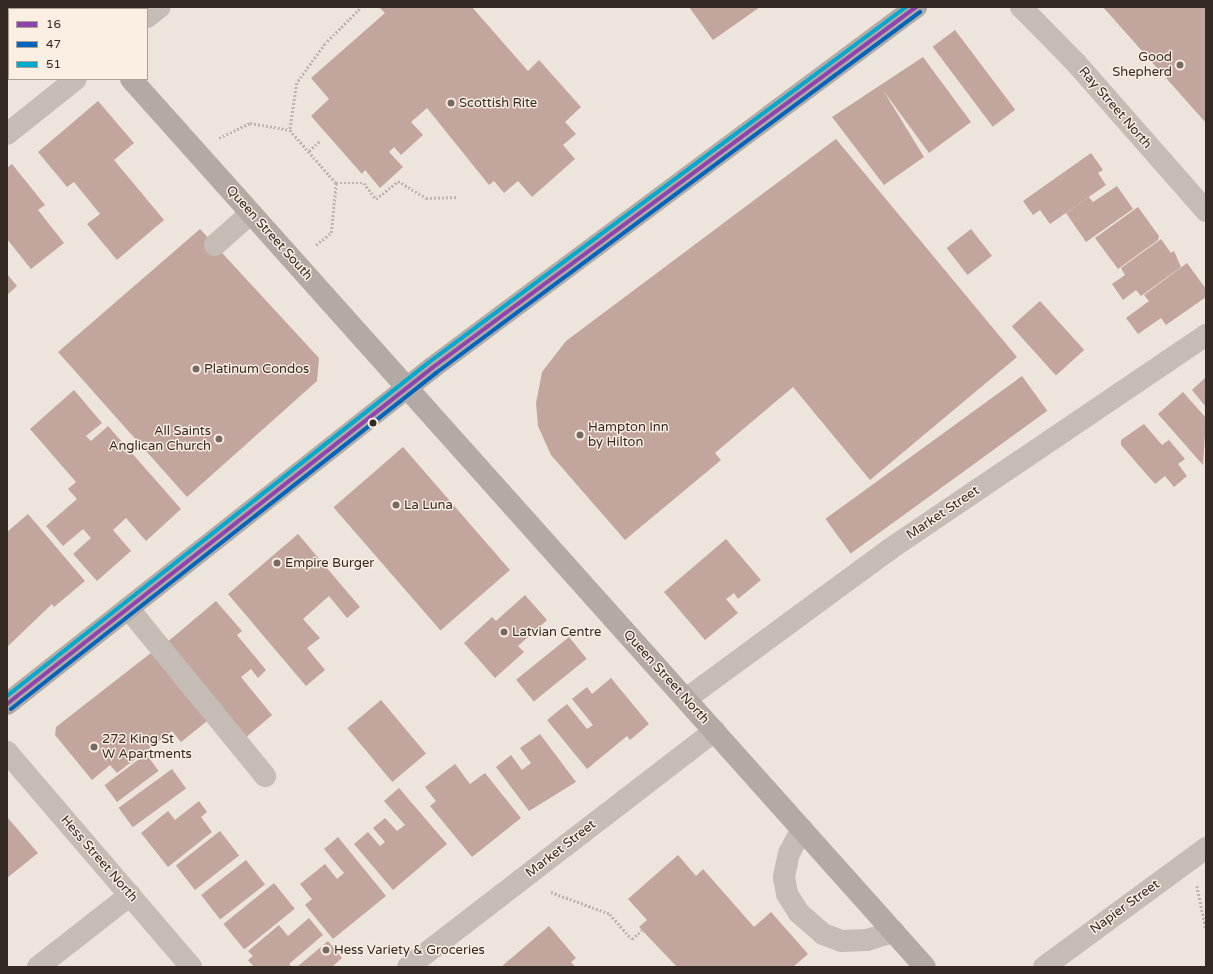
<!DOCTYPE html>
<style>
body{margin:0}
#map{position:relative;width:1213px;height:974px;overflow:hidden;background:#ede4dc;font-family:"Varela Round",sans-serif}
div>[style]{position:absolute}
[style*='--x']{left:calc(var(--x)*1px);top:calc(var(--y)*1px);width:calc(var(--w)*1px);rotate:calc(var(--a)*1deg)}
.building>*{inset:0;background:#c2a59c;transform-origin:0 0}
.path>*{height:2.5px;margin-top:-1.25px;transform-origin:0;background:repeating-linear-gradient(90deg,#beb4ae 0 2px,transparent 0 4px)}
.minor>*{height:22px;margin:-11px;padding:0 11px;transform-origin:11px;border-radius:11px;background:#c5bcb6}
.major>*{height:22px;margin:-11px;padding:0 11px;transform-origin:11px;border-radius:11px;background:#b4aaa5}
.bus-1>*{height:4px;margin:-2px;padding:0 2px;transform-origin:2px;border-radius:2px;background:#8e44ad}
.bus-2>*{height:4px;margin:-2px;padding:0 2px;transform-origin:2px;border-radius:2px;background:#0065bd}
.bus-3>*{height:4px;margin:-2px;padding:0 2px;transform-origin:2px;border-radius:2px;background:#00a9ce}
.dots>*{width:11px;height:11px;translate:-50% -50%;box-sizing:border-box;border:2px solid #fbeee2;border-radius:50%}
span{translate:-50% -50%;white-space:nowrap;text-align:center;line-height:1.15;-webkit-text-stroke:3px #fbeee2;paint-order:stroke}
.poi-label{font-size:13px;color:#352924}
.right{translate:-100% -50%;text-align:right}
.left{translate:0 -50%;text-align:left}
.street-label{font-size:13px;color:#352924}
.frame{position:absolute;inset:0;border:8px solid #352924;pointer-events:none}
.legend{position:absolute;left:8px;top:8px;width:140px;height:72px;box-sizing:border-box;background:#fbeee2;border:1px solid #ac9f96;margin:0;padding:5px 7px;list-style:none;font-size:12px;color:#352924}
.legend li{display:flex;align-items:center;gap:8px;height:20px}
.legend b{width:20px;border:1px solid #ac9f96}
</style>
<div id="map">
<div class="building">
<i style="clip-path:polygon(379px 7px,472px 7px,528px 71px,539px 60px,581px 107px,565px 122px,576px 134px,563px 145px,575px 159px,532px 197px,518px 181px,504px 193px,494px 181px,489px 185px,427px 108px,411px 122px,423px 135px,401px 155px,394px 147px,389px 152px,403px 167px,380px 188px,365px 170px,362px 174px,311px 116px,329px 99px,311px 78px,385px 13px)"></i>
<i style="clip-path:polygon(689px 7px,760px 7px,713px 40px)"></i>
<i style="clip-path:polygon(1103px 7px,1206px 7px,1206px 123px)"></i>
<i style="left:955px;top:30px;width:100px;height:28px;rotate:53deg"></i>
<i style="clip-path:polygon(7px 34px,9px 36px,7px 72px)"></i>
<i style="clip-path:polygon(923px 57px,971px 122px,929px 153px,883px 90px,924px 157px,884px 185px,832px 117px)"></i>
<i style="clip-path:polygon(98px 101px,134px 143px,114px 160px,164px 220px,117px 260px,87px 224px,100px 214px,74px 182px,67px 187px,38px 152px)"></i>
<i style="clip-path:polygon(836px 139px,1017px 357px,870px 480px,793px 387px,715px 453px,721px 460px,625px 540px,551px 455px,538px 426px,536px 403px,542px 372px,566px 341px)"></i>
<i style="clip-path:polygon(1091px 153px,1103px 170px,1098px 173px,1106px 185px,1050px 224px,1040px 210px,1033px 215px,1023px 201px)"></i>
<i style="clip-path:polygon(12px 164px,45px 205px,38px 210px,64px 243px,31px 269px,7px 239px,7px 168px)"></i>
<i style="clip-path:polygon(1117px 186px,1133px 209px,1086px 242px,1066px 213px,1089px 197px,1093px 202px)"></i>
<i style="clip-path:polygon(1138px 207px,1159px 236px,1158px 240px,1118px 269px,1095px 238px)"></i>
<i style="clip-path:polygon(200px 229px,319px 358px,317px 381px,187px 497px,58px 352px)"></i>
<i style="left:971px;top:229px;width:34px;height:31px;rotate:52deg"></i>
<i style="clip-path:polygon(1161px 239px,1171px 253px,1174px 251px,1181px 267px,1141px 296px,1136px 290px,1123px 300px,1112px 284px,1125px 275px,1121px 268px)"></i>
<i style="clip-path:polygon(1187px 263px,1206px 289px,1206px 297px,1166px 325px,1161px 318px,1138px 334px,1126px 318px,1149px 301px,1144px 295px)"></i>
<i style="clip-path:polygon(7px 274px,17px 286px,7px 295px)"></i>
<i style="left:1040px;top:301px;width:66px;height:38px;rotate:48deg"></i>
<i style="left:1022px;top:376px;width:43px;height:243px;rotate:54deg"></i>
<i style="clip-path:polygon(1206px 377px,1206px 407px,1192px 390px)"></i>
<i style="clip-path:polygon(74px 390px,102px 423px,86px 436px,91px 441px,108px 426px,181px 509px,146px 541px,126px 518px,113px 530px,131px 551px,97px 581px,73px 554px,91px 538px,83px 529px,63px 546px,46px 526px,77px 499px,68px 489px,76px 482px,30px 429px)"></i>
<i style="clip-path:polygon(1183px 392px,1206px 418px,1203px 465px,1158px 414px)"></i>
<i style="clip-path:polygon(1144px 424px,1162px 445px,1169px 440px,1185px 459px,1178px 464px,1187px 476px,1174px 487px,1165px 476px,1155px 484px,1121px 445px,1121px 440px)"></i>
<i style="left:403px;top:447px;width:163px;height:92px;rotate:49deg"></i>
<i style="clip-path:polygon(28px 514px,85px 581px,54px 607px,52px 604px,7px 647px,7px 532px)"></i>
<i style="clip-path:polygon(298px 534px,360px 607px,347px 618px,329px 596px,303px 619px,320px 638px,307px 648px,325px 670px,306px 686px,228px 594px)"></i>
<i style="clip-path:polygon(726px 539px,761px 580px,738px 599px,734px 593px,726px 599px,738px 613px,705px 640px,664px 592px)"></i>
<i style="clip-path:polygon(525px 595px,547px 620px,518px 646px,524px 652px,495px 678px,464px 643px,492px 617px,496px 621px)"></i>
<i style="clip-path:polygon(216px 601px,242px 631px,237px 635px,266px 670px,258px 678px,251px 669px,241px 677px,272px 715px,244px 739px,165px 644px)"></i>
<i style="left:569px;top:637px;width:28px;height:68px;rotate:51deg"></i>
<i style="clip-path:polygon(156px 649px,212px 717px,181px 742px,172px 731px,117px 773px,110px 765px,92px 780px,55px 735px,56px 727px)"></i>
<i style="clip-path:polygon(611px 678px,649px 724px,630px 740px,627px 736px,587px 769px,547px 720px,567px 704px,587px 729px,593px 725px,572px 699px,587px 687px,592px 694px)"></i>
<i style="left:381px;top:700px;width:70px;height:44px;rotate:50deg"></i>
<i style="clip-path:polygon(540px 734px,576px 782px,529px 811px,496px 767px,511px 755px,522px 770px,531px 763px,520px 748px)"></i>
<i style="left:146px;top:754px;width:21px;height:52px;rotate:53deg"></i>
<i style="clip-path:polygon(455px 764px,470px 784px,485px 773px,521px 818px,472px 857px,430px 806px,436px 801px,425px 787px)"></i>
<i style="left:172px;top:769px;width:24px;height:66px;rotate:54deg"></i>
<i style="clip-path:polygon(399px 788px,447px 844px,393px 890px,354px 844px,368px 832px,380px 846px,385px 842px,373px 828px,385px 818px,397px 831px,405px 825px,384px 801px)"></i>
<i style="clip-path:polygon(199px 801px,207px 812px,201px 817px,212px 832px,168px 867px,141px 833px,168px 811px,175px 820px)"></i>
<i style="clip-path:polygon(7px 817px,38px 853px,7px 878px)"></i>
<i style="left:220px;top:831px;width:31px;height:56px;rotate:52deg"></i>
<i style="clip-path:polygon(338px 837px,386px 896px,333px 939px,305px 905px,312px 899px,300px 884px,325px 864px,337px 879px,344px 873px,324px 849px)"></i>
<i style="clip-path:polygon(678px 855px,696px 876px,703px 869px,754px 927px,771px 912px,808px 954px,793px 967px,677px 967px,639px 927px,647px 920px,628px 899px)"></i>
<i style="left:246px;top:860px;width:31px;height:57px;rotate:52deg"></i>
<i style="left:274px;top:883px;width:33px;height:65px;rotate:51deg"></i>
<i style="clip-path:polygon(309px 918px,323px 935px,289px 964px,292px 967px,254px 967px,248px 960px,253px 956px,248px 951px,279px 925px,288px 936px)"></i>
<i style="clip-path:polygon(549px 926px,576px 958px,571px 962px,575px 967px,501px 967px)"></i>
<i style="clip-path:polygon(328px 941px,342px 958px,332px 967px,297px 967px)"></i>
</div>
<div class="path">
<i style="--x:360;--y:9;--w:49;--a:135"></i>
<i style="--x:325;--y:44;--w:48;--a:125.7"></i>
<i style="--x:297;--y:83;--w:48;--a:98.5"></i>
<i style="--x:290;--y:130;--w:70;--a:49"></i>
<i style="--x:336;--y:183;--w:28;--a:0"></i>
<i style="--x:364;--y:183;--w:20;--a:53"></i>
<i style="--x:376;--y:199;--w:28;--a:-39"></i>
<i style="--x:398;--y:181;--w:33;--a:31"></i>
<i style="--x:426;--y:198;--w:32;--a:-2"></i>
<i style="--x:219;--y:138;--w:34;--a:-26"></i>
<i style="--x:250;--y:123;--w:41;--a:9.9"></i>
<i style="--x:309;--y:151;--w:16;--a:-43"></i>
<i style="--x:316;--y:245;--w:19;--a:-39"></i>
<i style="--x:331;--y:233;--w:50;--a:-84.3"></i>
<i style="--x:1197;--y:886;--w:44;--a:78.2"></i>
<i style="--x:551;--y:892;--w:63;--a:20.4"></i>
<i style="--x:610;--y:914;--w:33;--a:49"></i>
<i style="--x:632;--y:939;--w:13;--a:-42"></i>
</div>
<div class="minor">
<i style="--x:1021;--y:7;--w:78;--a:45.5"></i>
<i style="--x:1076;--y:63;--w:197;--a:48.7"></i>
<i style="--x:147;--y:17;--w:16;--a:-38"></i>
<i style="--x:7;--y:134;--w:88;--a:-38.6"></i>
<i style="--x:215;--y:245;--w:48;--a:-41.6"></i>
<i style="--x:128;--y:608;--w:217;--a:50.8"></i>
<i style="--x:686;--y:699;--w:253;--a:-36.3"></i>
<i style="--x:890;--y:549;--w:382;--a:-34.1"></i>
<i style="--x:7;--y:752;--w:283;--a:49.4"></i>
<i style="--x:802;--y:829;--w:27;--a:118"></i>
<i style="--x:789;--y:853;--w:25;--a:102"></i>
<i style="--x:784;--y:877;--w:17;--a:80"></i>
<i style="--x:787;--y:894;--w:22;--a:58"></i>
<i style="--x:799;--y:913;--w:32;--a:41"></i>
<i style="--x:823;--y:934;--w:19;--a:21"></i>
<i style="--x:841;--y:941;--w:26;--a:-2"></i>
<i style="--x:867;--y:940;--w:28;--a:-17"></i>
<i style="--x:38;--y:967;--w:117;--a:-38"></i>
<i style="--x:408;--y:967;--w:387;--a:-37.6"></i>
<i style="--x:1044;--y:967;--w:201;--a:-36.3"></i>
</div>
<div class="major">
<i style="--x:66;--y:7;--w:3;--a:45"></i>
<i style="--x:131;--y:79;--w:1191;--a:48.2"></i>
<i style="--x:7;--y:704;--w:542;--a:-38.33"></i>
<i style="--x:432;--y:368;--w:604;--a:-36.72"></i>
</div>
<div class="bus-1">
<i style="--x:7;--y:704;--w:542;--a:-38.33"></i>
<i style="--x:432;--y:368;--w:604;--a:-36.72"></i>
</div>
<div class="bus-2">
<i style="--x:11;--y:709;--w:542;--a:-38.33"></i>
<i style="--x:436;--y:373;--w:604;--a:-36.72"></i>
</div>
<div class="bus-3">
<i style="--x:7;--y:696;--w:537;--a:-38.34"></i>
<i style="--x:428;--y:363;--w:596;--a:-36.68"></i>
</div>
<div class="dots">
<i style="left:1180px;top:65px;background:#756a64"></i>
<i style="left:451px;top:103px;background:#756a64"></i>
<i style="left:196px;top:369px;background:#756a64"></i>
<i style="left:373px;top:423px;background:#352924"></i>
<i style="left:580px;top:435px;background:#756a64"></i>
<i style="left:219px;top:439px;background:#756a64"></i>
<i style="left:396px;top:505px;background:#756a64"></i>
<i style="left:277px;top:563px;background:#756a64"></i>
<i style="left:504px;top:632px;background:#756a64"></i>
<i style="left:94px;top:747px;background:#756a64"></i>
<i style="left:326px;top:950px;background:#756a64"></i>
</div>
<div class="poi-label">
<span class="right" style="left:1172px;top:65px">Good<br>Shepherd</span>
<span class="left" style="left:459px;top:103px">Scottish Rite</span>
<span class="left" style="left:204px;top:369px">Platinum Condos</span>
<span class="left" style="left:588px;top:435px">Hampton Inn<br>by Hilton</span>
<span class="right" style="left:211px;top:439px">All Saints<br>Anglican Church</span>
<span class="left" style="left:404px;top:505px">La Luna</span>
<span class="left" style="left:285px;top:563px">Empire Burger</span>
<span class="left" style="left:512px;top:632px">Latvian Centre</span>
<span class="left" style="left:102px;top:747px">272 King St<br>W Apartments</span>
<span class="left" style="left:334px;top:950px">Hess Variety &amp; Groceries</span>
</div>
<div class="street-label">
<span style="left:1115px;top:108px;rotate:49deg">Ray Street North</span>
<span style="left:269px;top:233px;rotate:48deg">Queen Street South</span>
<span style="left:943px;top:513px;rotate:-34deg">Market Street</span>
<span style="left:666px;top:677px;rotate:48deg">Queen Street North</span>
<span style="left:561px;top:849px;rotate:-38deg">Market Street</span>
<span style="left:99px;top:859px;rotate:49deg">Hess Street North</span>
<span style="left:1125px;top:907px;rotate:-36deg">Napier Street</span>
</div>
<div class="frame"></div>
<ul class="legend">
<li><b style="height:5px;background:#8e44ad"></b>16</li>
<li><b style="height:5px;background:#0065bd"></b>47</li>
<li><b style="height:5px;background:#00a9ce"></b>51</li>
</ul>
</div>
